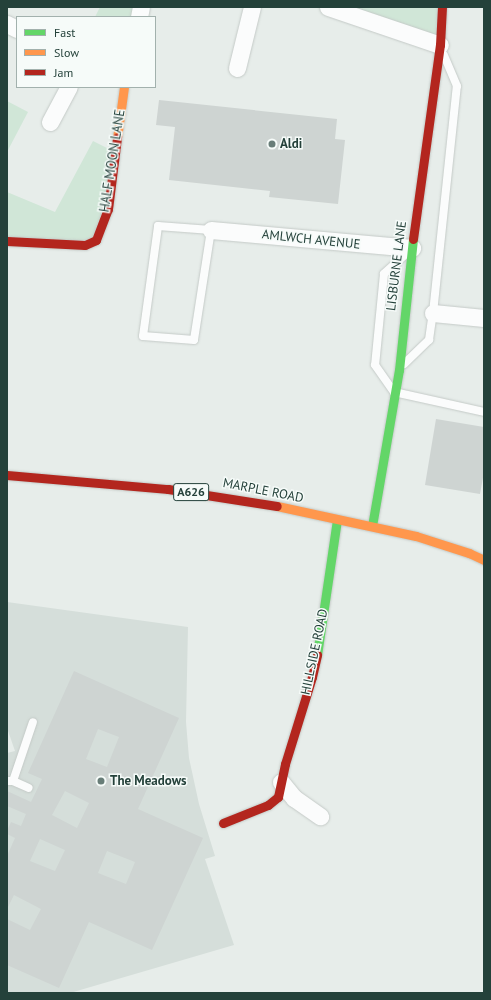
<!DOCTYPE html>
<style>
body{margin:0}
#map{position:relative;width:491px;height:1000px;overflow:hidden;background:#e7edea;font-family:"PT Sans",sans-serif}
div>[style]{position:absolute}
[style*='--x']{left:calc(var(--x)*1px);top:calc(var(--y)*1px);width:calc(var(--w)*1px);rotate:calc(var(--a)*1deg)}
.built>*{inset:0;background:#d5deda}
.green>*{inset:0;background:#d0e6d7}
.building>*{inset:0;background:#ced4d2}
.roads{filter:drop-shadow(0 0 1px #c4cac7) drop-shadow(0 0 1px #c4cac7)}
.lane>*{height:8px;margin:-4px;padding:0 4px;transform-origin:4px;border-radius:4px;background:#fbfcfc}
.street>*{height:17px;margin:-8.5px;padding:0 8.5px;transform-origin:8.5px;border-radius:8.5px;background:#fbfcfc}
.fast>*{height:9px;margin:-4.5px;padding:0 4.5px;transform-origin:4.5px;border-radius:4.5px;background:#63d668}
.slow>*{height:9px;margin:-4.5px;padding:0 4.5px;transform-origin:4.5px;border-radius:4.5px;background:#ff974d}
.jam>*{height:9px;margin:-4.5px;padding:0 4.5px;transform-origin:4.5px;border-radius:4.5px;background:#b3261e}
.dots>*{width:11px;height:11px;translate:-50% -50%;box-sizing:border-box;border:2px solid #f6fbf9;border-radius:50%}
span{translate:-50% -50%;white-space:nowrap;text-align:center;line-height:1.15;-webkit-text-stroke:3px #f6fbf9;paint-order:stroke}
.shield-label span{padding:1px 3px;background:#f6fbf9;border:1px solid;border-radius:3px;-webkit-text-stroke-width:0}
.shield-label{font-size:12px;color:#24413a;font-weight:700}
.poi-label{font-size:13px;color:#24413a;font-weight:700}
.left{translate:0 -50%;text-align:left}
.street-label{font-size:13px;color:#24413a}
.frame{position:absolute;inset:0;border:8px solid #24413a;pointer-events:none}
.legend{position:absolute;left:16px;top:16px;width:140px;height:72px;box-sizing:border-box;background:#f6fbf9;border:1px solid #a2b1ad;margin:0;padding:5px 7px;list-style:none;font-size:12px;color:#24413a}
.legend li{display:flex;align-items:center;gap:8px;height:20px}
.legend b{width:20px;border:1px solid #a2b1ad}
</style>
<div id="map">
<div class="built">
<i style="clip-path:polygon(7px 602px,188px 627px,186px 722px,189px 758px,199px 804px,215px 856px,205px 859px,234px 945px,70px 993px,7px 993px,7px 753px,15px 751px,7px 728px)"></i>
</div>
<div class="green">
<i style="clip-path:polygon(100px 7px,141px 7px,139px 17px,95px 17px)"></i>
<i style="clip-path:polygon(328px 7px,442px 7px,440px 45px)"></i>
<i style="clip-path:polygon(7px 101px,28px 112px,7px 152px)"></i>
<i style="clip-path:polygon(93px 141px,115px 152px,96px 240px,7px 241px,7px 192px,55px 212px)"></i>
</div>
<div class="building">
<i style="clip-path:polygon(159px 100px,337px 119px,335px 139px,345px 140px,338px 204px,269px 197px,270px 191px,169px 180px,175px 127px,156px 125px)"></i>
<i style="clip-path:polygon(436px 419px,484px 427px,484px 472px,480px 494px,425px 485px)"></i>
<i style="clip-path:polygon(evenodd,74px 671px,179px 718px,138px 809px,203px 838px,152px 950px,89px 922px,59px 988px,7px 965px,7px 919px,30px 930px,41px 909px,14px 895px,7px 909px,7px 856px,15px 838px,7px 834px,7px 831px,11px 822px,21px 826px,26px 814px,7px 806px,7px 791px,31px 802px,42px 779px,28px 773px,74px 671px,98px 729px,119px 737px,107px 767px,86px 759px,98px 729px,74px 671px,65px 791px,89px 803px,77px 828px,52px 815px,65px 791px,74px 671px,40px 839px,65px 850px,55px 871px,30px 861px,40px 839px,74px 671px,107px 851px,135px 862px,126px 884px,98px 873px,107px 851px)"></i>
</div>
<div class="roads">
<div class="lane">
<i style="--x:158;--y:226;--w:53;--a:4.3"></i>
<i style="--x:211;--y:230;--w:111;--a:98.8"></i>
<i style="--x:194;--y:340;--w:51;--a:-175.5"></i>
<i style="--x:143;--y:336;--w:111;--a:-82.2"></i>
<i style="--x:407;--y:253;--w:31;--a:138"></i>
<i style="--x:384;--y:274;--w:91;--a:95.6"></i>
<i style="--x:375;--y:365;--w:33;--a:55"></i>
<i style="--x:394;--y:392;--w:92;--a:12.5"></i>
<i style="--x:404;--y:364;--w:35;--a:-44"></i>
<i style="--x:429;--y:340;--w:27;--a:-82"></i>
<i style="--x:433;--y:313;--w:228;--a:-84"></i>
<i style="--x:457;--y:86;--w:34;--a:-113"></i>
<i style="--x:7;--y:781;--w:6;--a:0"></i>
<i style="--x:13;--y:781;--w:17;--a:24"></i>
<i style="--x:13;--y:781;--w:62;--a:-71.3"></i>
</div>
<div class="street">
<i style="--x:328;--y:7;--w:118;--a:18.7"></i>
<i style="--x:139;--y:17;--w:10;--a:-79"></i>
<i style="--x:7;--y:24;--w:11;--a:27"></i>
<i style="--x:237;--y:68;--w:63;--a:-76.2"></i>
<i style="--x:50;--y:122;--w:40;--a:-62"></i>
<i style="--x:211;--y:230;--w:202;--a:5.1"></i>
<i style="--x:433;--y:313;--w:51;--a:5.6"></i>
<i style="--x:281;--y:782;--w:21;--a:51"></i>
<i style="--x:294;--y:798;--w:32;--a:35"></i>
</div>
<div class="fast">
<i style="--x:372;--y:526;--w:158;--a:-80.2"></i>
<i style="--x:399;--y:370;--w:132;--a:-83.9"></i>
<i style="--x:317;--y:655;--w:137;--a:-81.6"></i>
</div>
<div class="slow">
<i style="--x:117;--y:138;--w:51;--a:-82.2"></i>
<i style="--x:277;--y:506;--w:142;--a:12.2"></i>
<i style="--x:416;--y:536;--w:56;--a:17.8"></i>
<i style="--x:469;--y:553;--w:17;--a:25"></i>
</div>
<div class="jam">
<i style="--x:413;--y:239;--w:196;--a:-82.1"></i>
<i style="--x:440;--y:45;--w:38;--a:-87"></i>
<i style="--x:7;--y:241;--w:78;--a:2.9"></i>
<i style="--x:85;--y:245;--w:12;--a:-24"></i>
<i style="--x:96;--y:240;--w:33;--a:-69"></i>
<i style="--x:108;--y:209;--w:72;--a:-82.8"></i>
<i style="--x:7;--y:475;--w:162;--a:5"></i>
<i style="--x:168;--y:489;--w:110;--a:8.9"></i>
<i style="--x:223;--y:823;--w:48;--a:-21.8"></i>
<i style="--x:268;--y:805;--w:13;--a:-39"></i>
<i style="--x:278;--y:797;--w:34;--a:-78"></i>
<i style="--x:285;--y:764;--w:91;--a:-72.8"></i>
<i style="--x:312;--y:677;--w:23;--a:-77"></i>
</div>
</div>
<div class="dots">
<i style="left:272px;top:144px;background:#687d78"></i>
<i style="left:101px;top:781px;background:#687d78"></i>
</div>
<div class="shield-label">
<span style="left:191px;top:492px">A626</span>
</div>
<div class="poi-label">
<span class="left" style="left:280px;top:144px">Aldi</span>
<span class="left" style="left:110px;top:781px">The Meadows</span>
</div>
<div class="street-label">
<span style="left:113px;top:161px;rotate:-81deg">HALF MOON LANE</span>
<span style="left:311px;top:240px;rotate:6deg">AMLWCH AVENUE</span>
<span style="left:397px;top:266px;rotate:-83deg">LISBURNE LANE</span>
<span style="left:263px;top:491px;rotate:11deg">MARPLE ROAD</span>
<span style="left:315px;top:652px;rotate:-78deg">HILLSIDE ROAD</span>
</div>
<div class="frame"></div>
<ul class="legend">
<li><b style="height:5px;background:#63d668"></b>Fast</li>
<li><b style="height:5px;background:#ff974d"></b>Slow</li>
<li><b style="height:5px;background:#b3261e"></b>Jam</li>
</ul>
</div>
